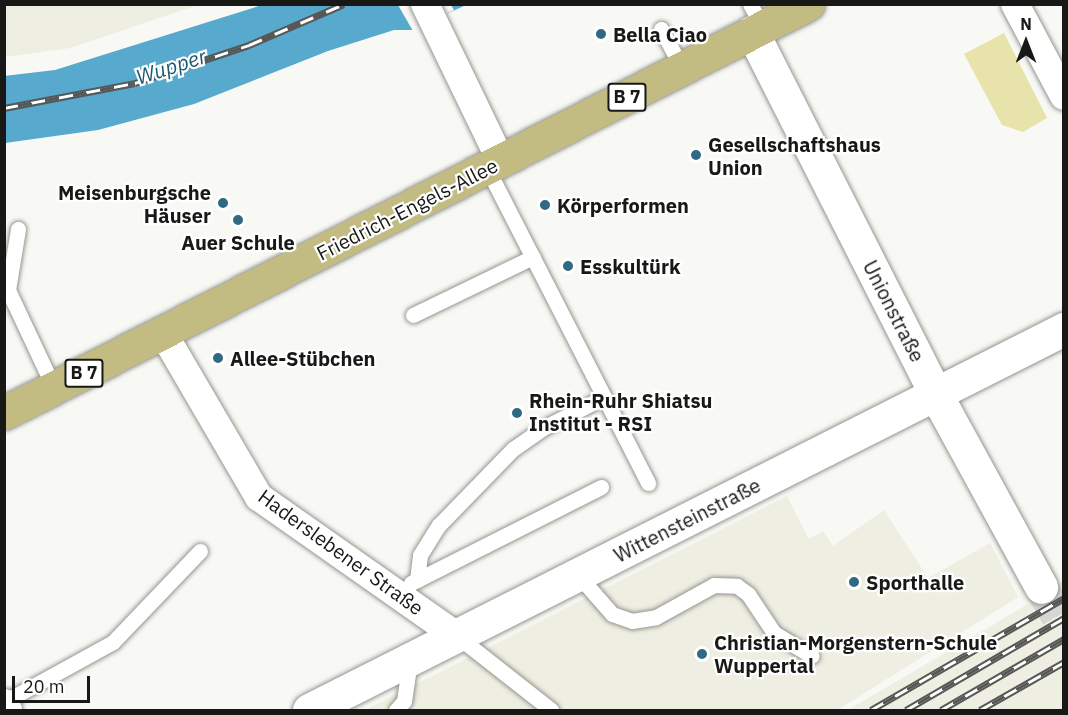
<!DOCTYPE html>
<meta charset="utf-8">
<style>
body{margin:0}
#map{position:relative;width:1068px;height:715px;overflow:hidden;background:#f8f8f4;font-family:"IBM Plex Sans",sans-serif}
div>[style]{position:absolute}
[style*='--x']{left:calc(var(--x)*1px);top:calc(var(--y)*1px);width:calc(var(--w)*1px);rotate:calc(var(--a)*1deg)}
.built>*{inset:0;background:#eeeee2}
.green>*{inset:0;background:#e7e3ab}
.water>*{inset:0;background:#57a9cd}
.pier>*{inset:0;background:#f8f8f4}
.tertiary-tunnel>*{height:33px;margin-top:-16.5px;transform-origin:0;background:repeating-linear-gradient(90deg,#d6d6d3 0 33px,transparent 0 49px)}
.roads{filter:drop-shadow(0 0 2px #959591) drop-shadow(0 0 2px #959591)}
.service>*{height:15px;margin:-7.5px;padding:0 7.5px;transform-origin:7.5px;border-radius:7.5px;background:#fff}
.minor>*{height:28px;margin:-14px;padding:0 14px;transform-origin:14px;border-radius:14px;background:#fff}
.tertiary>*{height:33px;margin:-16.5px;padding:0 16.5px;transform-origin:16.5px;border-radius:16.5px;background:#fff}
.primary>*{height:33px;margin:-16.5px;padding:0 16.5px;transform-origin:16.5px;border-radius:16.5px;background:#c2bc83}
.rail>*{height:7px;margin-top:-3.5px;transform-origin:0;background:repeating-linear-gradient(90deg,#fff 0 14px,#575755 0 28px);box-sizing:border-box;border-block:2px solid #575755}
.dots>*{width:16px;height:16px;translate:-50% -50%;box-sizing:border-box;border:3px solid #fff;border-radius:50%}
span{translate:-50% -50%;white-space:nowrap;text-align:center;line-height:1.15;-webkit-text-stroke:4.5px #fff;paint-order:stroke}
.shield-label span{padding:2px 4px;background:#fff;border:2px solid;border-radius:4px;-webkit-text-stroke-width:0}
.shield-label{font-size:18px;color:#181817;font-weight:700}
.poi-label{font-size:20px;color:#181817;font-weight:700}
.left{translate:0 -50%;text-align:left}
.right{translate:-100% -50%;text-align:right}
.street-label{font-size:20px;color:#181817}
.water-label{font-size:21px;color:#185972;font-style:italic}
.frame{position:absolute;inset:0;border:6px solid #181817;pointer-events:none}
.north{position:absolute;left:996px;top:12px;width:60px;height:60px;-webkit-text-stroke:4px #fff;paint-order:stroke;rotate:0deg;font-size:16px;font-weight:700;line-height:24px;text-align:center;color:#181817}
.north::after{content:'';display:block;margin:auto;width:21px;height:27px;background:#181817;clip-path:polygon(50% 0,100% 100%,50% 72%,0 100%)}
.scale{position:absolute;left:12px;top:676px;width:78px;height:27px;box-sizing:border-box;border:3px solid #181817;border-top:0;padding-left:8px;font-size:18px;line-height:21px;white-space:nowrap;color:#181817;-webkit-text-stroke:4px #fff;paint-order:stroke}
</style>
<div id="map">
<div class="built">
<i style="clip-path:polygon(4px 5px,5px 4px,198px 5px,70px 48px,5px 57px)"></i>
<i style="clip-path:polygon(787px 496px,809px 539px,823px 531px,833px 546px,884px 510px,928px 578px,990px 543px,1018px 597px,837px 710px,365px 710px)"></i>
<i style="clip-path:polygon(1063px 581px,1063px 710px,848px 710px,1023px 607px)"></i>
</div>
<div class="green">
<i style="clip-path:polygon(1004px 33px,1047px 118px,1023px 132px,1002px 125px,964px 54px)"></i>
</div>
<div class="water">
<i style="clip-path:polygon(262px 5px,466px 5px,412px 30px,394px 30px,328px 51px,194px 104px,98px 130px,5px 143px,4px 76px,55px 70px)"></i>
</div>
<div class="pier">
<i style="clip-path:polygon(398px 5px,451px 5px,454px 10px,413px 31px)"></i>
</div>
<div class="tertiary-tunnel">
<i style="--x:1041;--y:587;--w:46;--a:60.1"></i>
</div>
<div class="roads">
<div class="service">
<i style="--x:750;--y:4;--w:26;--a:61"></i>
<i style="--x:661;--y:29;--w:44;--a:61.7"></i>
<i style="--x:487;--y:168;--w:354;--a:62.9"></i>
<i style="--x:18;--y:229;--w:62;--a:99.3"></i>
<i style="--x:8;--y:290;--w:108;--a:64.9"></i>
<i style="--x:413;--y:315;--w:133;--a:-25.8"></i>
<i style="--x:578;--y:575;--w:52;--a:48.9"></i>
<i style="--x:612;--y:614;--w:21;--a:19"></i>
<i style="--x:632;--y:621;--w:24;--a:-9"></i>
<i style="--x:656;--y:617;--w:66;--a:-28.9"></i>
<i style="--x:714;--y:585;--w:23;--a:2"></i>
<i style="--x:737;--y:586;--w:14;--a:36"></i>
<i style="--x:748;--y:594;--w:47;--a:56.3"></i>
<i style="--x:774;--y:633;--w:44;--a:31.2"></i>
<i style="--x:417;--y:580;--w:25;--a:-83"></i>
<i style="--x:420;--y:555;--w:36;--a:-58"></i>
<i style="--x:439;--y:525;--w:106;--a:-45.8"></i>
<i style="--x:513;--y:449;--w:37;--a:-35"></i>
<i style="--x:543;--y:428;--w:68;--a:-26.9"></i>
<i style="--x:411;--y:583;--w:213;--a:-26.8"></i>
<i style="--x:457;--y:636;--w:120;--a:38.2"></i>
<i style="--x:4;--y:702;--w:124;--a:-28.8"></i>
<i style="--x:113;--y:642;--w:126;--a:-46.3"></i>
<i style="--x:396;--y:710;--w:12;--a:-48"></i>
<i style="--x:404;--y:701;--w:40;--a:-81.5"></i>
</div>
<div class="minor">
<i style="--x:425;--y:4;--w:174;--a:64.2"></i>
<i style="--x:1015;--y:4;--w:104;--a:62"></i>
<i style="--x:163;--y:333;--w:190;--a:59.7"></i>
<i style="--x:259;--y:497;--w:242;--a:35.1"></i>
<i style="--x:4;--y:703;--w:8;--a:60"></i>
</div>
<div class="tertiary">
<i style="--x:752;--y:32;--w:405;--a:63.1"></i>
<i style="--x:935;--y:393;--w:221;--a:61.3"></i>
<i style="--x:309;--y:710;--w:846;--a:-26.78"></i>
</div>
<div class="primary">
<i style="--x:4;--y:413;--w:902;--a:-26.96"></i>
</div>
</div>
<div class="rail">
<i style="--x:4;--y:108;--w:133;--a:-10.8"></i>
<i style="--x:135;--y:83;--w:120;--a:-18.4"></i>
<i style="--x:249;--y:45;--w:103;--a:-23.3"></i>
<i style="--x:871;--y:710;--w:223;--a:-30.1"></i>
<i style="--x:906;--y:710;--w:183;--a:-30.2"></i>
<i style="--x:941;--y:710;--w:142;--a:-30"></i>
<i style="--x:980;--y:710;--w:97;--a:-29.7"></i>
</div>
<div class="dots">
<i style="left:601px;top:34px;background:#306a82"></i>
<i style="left:696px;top:155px;background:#306a82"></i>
<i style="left:223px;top:203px;background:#306a82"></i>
<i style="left:545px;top:205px;background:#306a82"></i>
<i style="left:238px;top:220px;background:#306a82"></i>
<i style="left:568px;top:266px;background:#306a82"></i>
<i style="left:218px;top:358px;background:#306a82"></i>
<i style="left:517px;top:413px;background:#306a82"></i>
<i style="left:854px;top:582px;background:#306a82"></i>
<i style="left:702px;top:654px;background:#306a82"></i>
</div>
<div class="shield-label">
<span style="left:627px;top:97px">B 7</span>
<span style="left:84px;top:373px">B 7</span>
</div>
<div class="poi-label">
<span class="left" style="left:613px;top:34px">Bella Ciao</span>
<span class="left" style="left:708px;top:156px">Gesellschaftshaus<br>Union</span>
<span class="right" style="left:211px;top:204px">Meisenburgsche<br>Häuser</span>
<span class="left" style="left:557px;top:205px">Körperformen</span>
<span style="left:238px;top:242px">Auer Schule</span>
<span class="left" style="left:580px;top:266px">Esskultürk</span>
<span class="left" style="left:230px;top:358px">Allee-Stübchen</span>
<span class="left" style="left:529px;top:412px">Rhein-Ruhr Shiatsu<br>Institut - RSI</span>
<span class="left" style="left:866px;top:582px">Sporthalle</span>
<span class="left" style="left:714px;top:654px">Christian-Morgenstern-Schule<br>Wuppertal</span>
</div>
<div class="street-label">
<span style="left:407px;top:209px;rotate:-27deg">Friedrich-Engels-Allee</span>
<span style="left:894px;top:311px;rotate:63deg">Unionstraße</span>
<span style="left:687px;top:520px;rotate:-27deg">Wittensteinstraße</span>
<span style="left:341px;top:552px;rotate:36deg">Haderslebener Straße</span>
</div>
<div class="water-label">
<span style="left:171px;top:66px;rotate:-18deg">Wupper</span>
</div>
<div class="frame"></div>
<div class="north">N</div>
<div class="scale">20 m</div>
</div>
